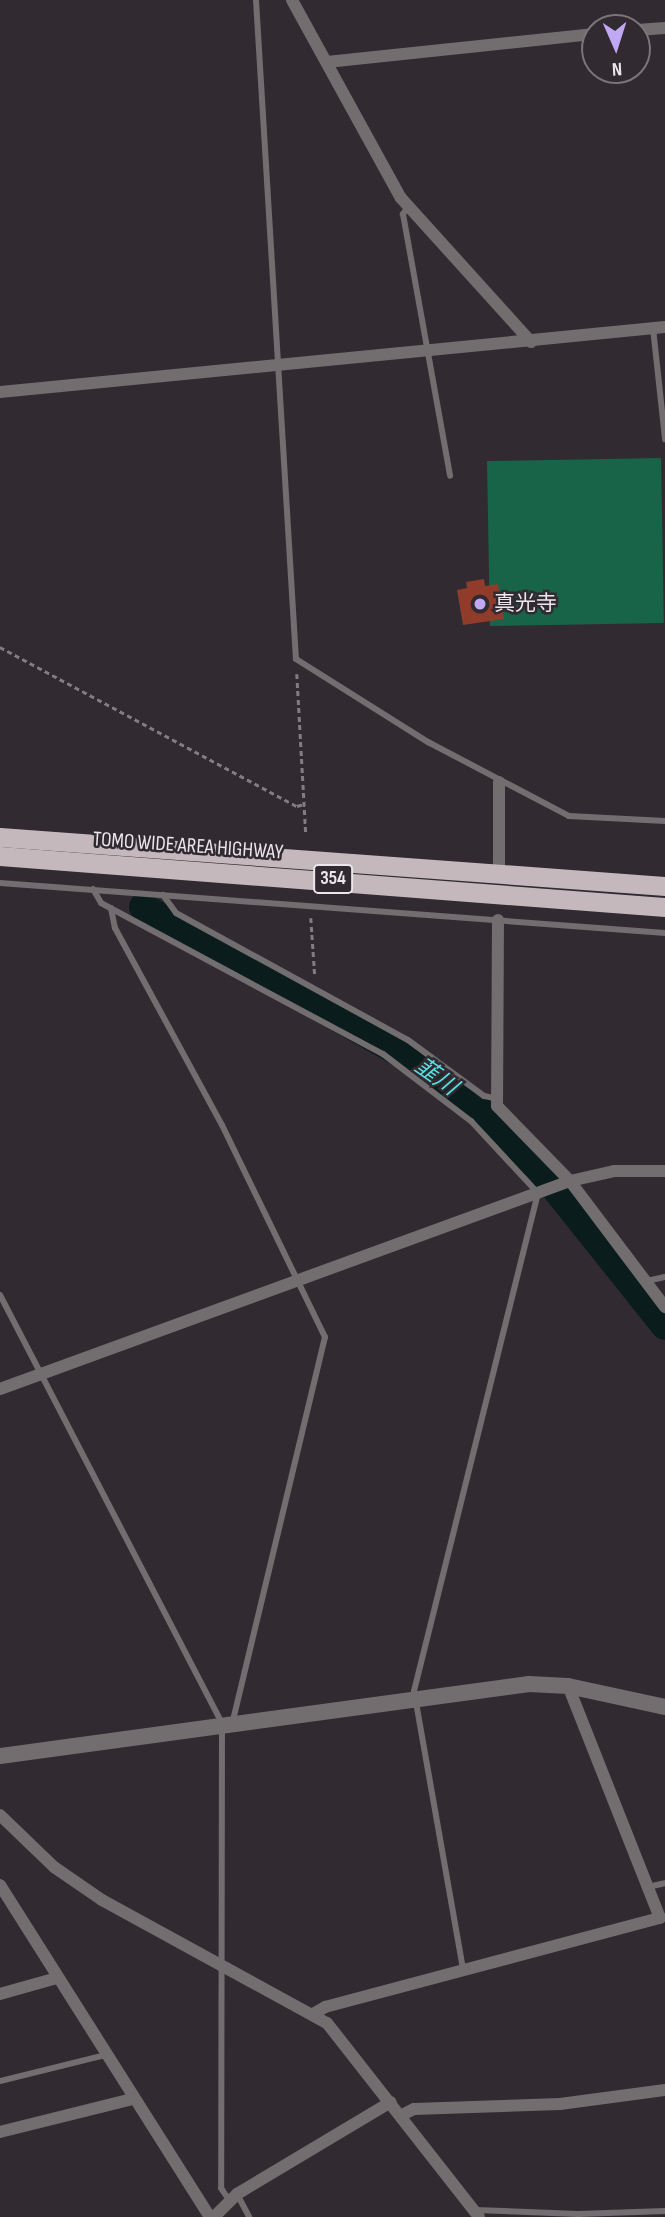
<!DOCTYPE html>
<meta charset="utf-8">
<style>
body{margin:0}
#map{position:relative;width:665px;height:2217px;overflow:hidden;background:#312a31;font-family:"Sofia Sans Condensed","Noto Sans JP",sans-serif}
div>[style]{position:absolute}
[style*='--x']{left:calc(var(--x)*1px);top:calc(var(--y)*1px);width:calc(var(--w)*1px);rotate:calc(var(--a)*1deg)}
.green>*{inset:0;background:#176448;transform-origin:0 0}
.river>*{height:28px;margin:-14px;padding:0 14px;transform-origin:14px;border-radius:14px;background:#0a1c1c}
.building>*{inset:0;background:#913b2b}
.path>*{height:2.5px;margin-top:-1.25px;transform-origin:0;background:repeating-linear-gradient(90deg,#827d82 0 5px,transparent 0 8.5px)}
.service>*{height:6px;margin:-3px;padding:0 3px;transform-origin:3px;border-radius:3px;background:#726d6f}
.minor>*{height:12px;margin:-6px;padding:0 6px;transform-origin:6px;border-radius:6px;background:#726d6f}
.tertiary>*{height:16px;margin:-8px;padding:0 8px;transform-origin:8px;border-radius:8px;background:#726d6f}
.trunk>*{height:19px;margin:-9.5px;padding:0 9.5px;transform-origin:9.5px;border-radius:9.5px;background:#c4b8bd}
.dots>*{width:19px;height:19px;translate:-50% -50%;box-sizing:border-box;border:4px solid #312a31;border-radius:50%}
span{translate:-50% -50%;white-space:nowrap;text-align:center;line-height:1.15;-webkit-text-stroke:5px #312a31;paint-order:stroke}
.shield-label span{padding:2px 5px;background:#312a31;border:2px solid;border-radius:5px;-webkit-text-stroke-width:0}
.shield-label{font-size:19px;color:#eae6ea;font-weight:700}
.poi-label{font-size:21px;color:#eae6ea}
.left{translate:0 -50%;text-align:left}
.street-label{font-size:21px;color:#eae6ea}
.water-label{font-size:23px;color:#56e2e4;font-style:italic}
.north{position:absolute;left:581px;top:14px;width:70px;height:70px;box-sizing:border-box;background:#312a31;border:2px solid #7b757b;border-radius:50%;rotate:177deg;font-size:19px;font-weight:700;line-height:28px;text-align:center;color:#eae6ea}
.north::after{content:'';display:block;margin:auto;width:24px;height:32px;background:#c0a8f3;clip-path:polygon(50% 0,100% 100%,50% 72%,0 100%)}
</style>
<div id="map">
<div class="green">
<i style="left:661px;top:458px;width:165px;height:174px;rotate:89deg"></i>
</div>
<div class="river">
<i style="--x:143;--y:907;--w:332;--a:29.6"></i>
<i style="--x:432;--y:1071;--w:72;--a:39.4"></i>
<i style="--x:488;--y:1117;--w:77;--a:45.5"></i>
<i style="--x:542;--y:1172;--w:197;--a:51.4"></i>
</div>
<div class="building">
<i style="clip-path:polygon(484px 579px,485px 586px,498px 584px,504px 619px,463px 625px,457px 590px,467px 588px,466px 582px)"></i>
</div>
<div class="path">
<i style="--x:0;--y:647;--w:337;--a:28.2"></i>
<i style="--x:297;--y:806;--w:7;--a:-16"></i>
<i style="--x:297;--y:674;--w:161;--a:86.8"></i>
<i style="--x:311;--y:918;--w:59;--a:86.1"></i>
</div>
<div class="service">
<i style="--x:256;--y:0;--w:660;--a:86.53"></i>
<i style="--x:296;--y:659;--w:156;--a:32.2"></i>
<i style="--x:428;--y:742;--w:159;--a:27.7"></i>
<i style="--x:569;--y:816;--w:96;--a:3"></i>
<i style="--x:408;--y:207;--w:9;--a:126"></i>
<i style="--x:403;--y:214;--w:266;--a:79.8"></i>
<i style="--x:653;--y:328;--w:112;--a:83.8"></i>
<i style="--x:0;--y:883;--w:667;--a:4.3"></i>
<i style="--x:93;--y:889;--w:16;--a:60"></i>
<i style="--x:101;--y:903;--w:320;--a:28.2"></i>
<i style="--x:383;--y:1054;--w:111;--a:37.3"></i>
<i style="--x:471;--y:1121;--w:98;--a:47.1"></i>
<i style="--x:538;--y:1193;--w:513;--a:103.98"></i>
<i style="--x:414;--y:1691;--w:282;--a:80"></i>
<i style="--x:163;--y:895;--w:22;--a:54"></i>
<i style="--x:176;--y:913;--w:264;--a:28.7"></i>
<i style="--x:408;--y:1040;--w:94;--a:36.4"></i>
<i style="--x:484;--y:1096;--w:10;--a:11"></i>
<i style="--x:111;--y:908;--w:20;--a:79"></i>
<i style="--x:115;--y:928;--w:224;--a:61.5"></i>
<i style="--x:222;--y:1125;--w:236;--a:64.1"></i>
<i style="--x:325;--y:1337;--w:395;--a:103.5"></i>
<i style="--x:647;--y:1281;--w:18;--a:-13"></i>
<i style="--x:0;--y:1295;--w:482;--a:62.6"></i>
<i style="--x:222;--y:1723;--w:465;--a:90.1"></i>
<i style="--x:221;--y:2188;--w:14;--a:56"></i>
<i style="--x:648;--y:1887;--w:17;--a:-13"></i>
<i style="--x:0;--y:2081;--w:108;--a:-13.9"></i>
<i style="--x:237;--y:2194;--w:26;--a:62"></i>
<i style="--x:475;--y:2210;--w:103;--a:2.2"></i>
<i style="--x:578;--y:2214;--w:87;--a:-2"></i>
</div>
<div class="minor">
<i style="--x:292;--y:0;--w:226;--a:61.2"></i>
<i style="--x:401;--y:198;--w:194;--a:47.9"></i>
<i style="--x:637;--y:30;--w:28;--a:-4"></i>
<i style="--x:327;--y:62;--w:269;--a:-6"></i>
<i style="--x:0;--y:392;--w:668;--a:-5.58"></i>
<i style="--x:499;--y:876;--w:94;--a:-90"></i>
<i style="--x:498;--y:920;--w:186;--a:90.3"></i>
<i style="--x:497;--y:1106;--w:105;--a:45.8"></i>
<i style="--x:570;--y:1181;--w:158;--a:53"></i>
<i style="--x:0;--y:1389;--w:607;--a:-20.05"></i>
<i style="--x:570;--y:1181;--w:45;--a:-12.8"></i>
<i style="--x:614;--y:1171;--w:51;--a:0"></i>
<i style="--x:0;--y:1815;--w:75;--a:43.9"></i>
<i style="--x:54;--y:1867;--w:58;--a:34.5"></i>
<i style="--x:102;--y:1900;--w:256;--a:28.7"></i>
<i style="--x:327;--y:2023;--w:246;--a:51.9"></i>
<i style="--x:0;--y:1885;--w:393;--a:57.7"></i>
<i style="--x:0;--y:1994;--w:59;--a:-15.7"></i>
<i style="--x:315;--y:2013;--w:12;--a:-31"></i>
<i style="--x:325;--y:2007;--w:347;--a:-14.9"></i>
<i style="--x:660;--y:1918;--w:250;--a:-111.6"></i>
<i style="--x:402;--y:2115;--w:13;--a:-27"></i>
<i style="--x:414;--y:2109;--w:146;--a:-2"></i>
<i style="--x:560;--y:2104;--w:106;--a:-7.6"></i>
<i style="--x:0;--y:2132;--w:136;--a:-14"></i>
<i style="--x:214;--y:2217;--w:33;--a:-45"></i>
<i style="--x:237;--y:2194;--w:179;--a:-30.9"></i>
</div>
<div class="tertiary">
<i style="--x:0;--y:1756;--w:534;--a:-7.75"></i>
<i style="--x:529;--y:1684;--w:39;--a:3"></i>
<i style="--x:568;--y:1686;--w:99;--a:12.2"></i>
</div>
<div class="trunk">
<i style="--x:0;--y:837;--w:667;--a:4.21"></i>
<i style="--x:0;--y:856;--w:667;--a:4.39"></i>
</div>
<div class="dots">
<i style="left:480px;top:604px;background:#c0a8f3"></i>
</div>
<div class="shield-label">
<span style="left:333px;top:879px">354</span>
</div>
<div class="poi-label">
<span class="left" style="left:494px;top:604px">真光寺</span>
</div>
<div class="street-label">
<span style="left:188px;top:846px;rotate:4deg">TOMO WIDE AREA HIGHWAY</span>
</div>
<div class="water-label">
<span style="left:436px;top:1077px;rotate:35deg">韮川</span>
</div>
<div class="north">N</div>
</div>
